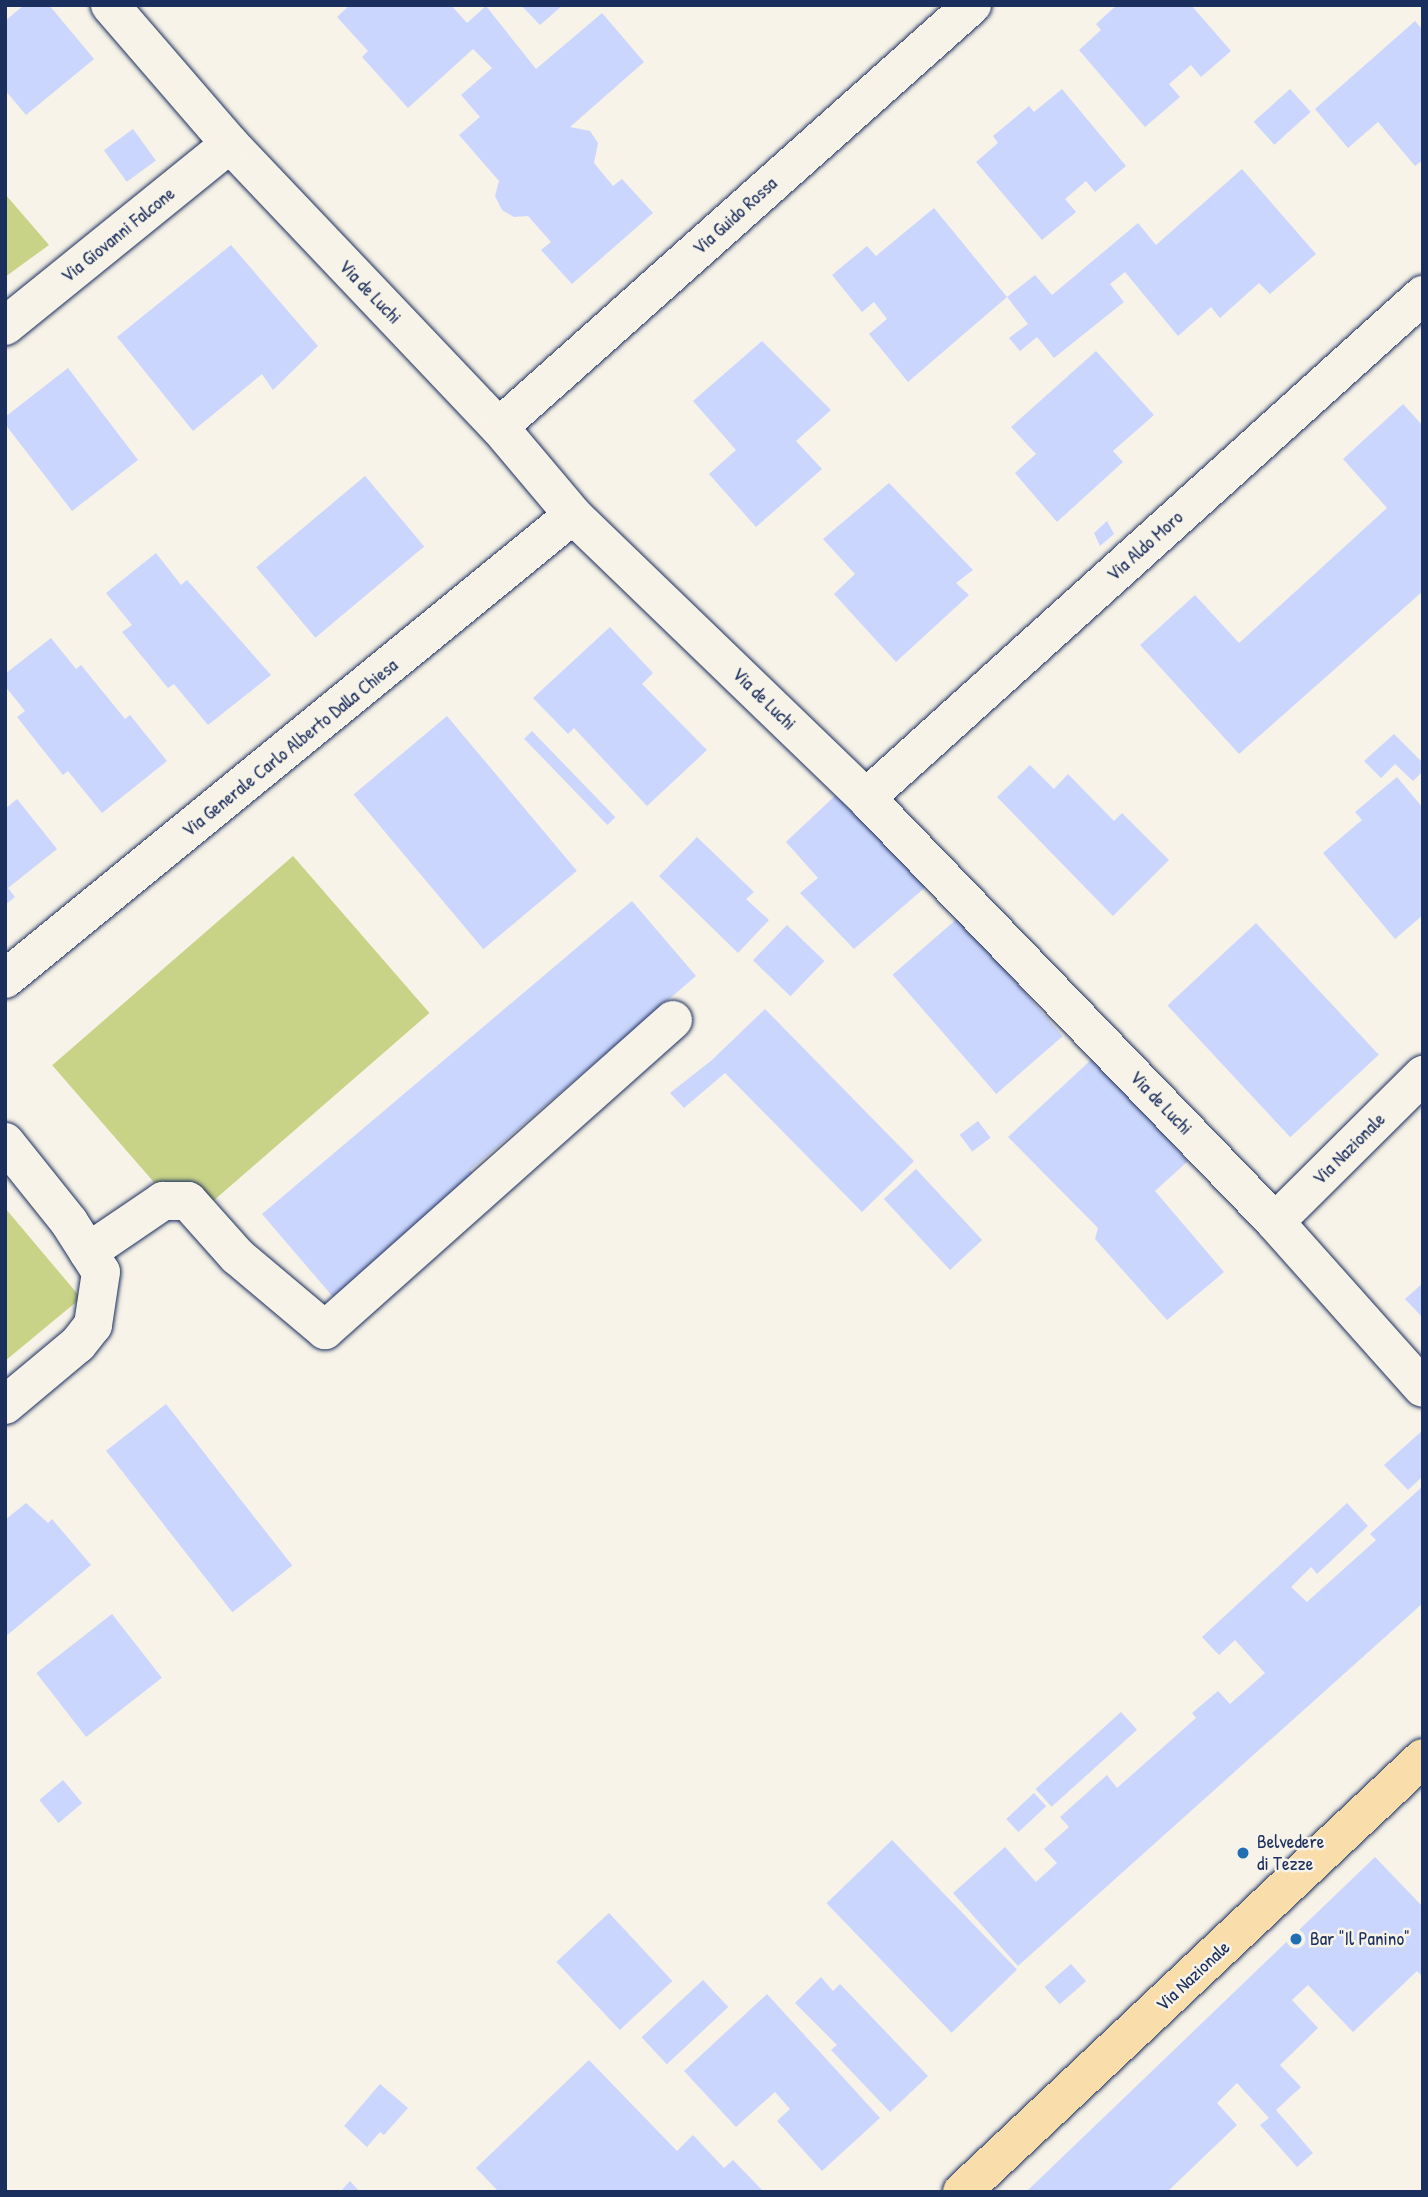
<!DOCTYPE html>
<style>
body{margin:0}
#map{position:relative;width:1428px;height:2197px;overflow:hidden;background:#f7f3e8;font-family:"Patrick Hand",sans-serif}
div>[style]{position:absolute}
[style*='--x']{left:calc(var(--x)*1px);top:calc(var(--y)*1px);width:calc(var(--w)*1px);rotate:calc(var(--a)*1deg)}
.green>*{inset:0;background:#c8d387;transform-origin:0 0}
.building>*{inset:0;background:#cad6fd;transform-origin:0 0}
.roads{filter:drop-shadow(0 0 2px #1b2f5e) drop-shadow(0 0 2px #1b2f5e)}
.minor>*{height:38px;margin:-19px;padding:0 19px;transform-origin:19px;border-radius:19px;background:#f7f3e8}
.primary>*{height:38px;margin:-19px;padding:0 19px;transform-origin:19px;border-radius:19px;background:#f9deab}
.dots>*{width:19px;height:19px;translate:-50% -50%;box-sizing:border-box;border:4px solid #f7f3e8;border-radius:50%}
span{translate:-50% -50%;white-space:nowrap;text-align:center;line-height:1.15;-webkit-text-stroke:5px #f7f3e8;paint-order:stroke}
.street-label{font-size:19px;color:#1b2f5e}
.poi-label{font-size:19px;color:#1b2f5e}
.left{translate:0 -50%;text-align:left}
.frame{position:absolute;inset:0;border:7px solid #1b2f5e;pointer-events:none}
</style>
<div id="map">
<div class="green">
<i style="clip-path:polygon(5px 194px,49px 245px,5px 277px)"></i>
<i style="left:293px;top:856px;width:208px;height:319px;rotate:49deg"></i>
<i style="clip-path:polygon(5px 1208px,81px 1298px,5px 1361px)"></i>
</div>
<div class="building">
<i style="clip-path:polygon(24px 5px,49px 5px,94px 59px,26px 115px,5px 90px,5px 21px)"></i>
<i style="clip-path:polygon(350px 5px,451px 5px,467px 23px,486px 6px,536px 69px,602px 13px,644px 62px,570px 127px,590px 131px,598px 143px,594px 163px,613px 186px,622px 179px,653px 213px,572px 284px,541px 250px,551px 242px,528px 216px,514px 217px,502px 210px,495px 196px,499px 181px,459px 135px,480px 117px,461px 95px,492px 68px,473px 49px,408px 108px,362px 57px,368px 51px,337px 17px)"></i>
<i style="clip-path:polygon(521px 5px,563px 5px,540px 25px)"></i>
<i style="clip-path:polygon(1117px 5px,1191px 5px,1231px 51px,1201px 77px,1191px 65px,1169px 84px,1180px 97px,1145px 127px,1079px 50px,1101px 30px,1096px 24px)"></i>
<i style="clip-path:polygon(1415px 21px,1423px 30px,1423px 160px,1415px 166px,1378px 122px,1348px 148px,1315px 109px)"></i>
<i style="clip-path:polygon(1062px 89px,1126px 166px,1095px 192px,1086px 181px,1065px 199px,1076px 212px,1042px 240px,976px 162px,998px 143px,993px 136px,1029px 106px,1034px 112px)"></i>
<i style="left:1290px;top:89px;width:31px;height:49px;rotate:48deg"></i>
<i style="left:133px;top:129px;width:39px;height:36px;rotate:54deg"></i>
<i style="clip-path:polygon(1242px 169px,1316px 254px,1270px 294px,1259px 283px,1220px 318px,1211px 307px,1178px 336px,1125px 272px,1110px 284px,1124px 302px,1054px 358px,1037px 337px,1020px 351px,1009px 338px,1028px 324px,1007px 297px,1035px 275px,1052px 295px,1138px 223px,1156px 245px)"></i>
<i style="clip-path:polygon(934px 208px,1007px 297px,908px 382px,869px 334px,887px 319px,874px 302px,862px 312px,832px 275px,867px 246px,876px 256px)"></i>
<i style="clip-path:polygon(231px 245px,318px 346px,273px 390px,262px 374px,193px 431px,117px 337px)"></i>
<i style="clip-path:polygon(762px 341px,831px 410px,796px 441px,822px 469px,756px 527px,709px 474px,736px 450px,693px 401px)"></i>
<i style="clip-path:polygon(1096px 351px,1154px 415px,1113px 451px,1123px 462px,1057px 522px,1015px 473px,1036px 454px,1011px 427px)"></i>
<i style="clip-path:polygon(68px 368px,138px 460px,72px 511px,5px 424px,5px 417px)"></i>
<i style="clip-path:polygon(1403px 404px,1423px 426px,1423px 591px,1239px 754px,1140px 645px,1195px 595px,1239px 643px,1387px 508px,1343px 459px)"></i>
<i style="left:365px;top:476px;width:92px;height:142px;rotate:50deg"></i>
<i style="clip-path:polygon(889px 483px,973px 570px,956px 583px,969px 595px,896px 662px,834px 594px,855px 574px,823px 539px)"></i>
<i style="clip-path:polygon(1107px 521px,1114px 534px,1100px 546px,1094px 533px)"></i>
<i style="clip-path:polygon(156px 553px,181px 585px,187px 580px,271px 675px,208px 725px,174px 684px,168px 688px,122px 632px,132px 625px,106px 593px)"></i>
<i style="clip-path:polygon(610px 627px,653px 673px,642px 684px,707px 750px,647px 806px,574px 728px,568px 734px,533px 698px)"></i>
<i style="clip-path:polygon(51px 638px,76px 669px,81px 665px,125px 719px,130px 715px,167px 761px,102px 813px,68px 771px,63px 775px,17px 717px,25px 711px,5px 686px,5px 674px)"></i>
<i style="left:447px;top:716px;width:202px;height:122px;rotate:50deg"></i>
<i style="left:532px;top:731px;width:120px;height:11px;rotate:46deg"></i>
<i style="clip-path:polygon(1394px 734px,1423px 763px,1423px 771px,1413px 781px,1395px 764px,1381px 778px,1364px 761px)"></i>
<i style="clip-path:polygon(1030px 765px,1054px 789px,1068px 774px,1114px 821px,1122px 813px,1169px 860px,1113px 916px,997px 797px)"></i>
<i style="clip-path:polygon(1397px 777px,1423px 808px,1423px 915px,1395px 939px,1323px 853px,1362px 820px,1355px 812px)"></i>
<i style="clip-path:polygon(838px 793px,929px 884px,854px 949px,800px 893px,818px 878px,786px 842px)"></i>
<i style="clip-path:polygon(17px 799px,57px 849px,8px 888px,15px 897px,5px 905px,5px 809px)"></i>
<i style="clip-path:polygon(697px 837px,754px 892px,746px 899px,769px 920px,738px 953px,659px 876px)"></i>
<i style="clip-path:polygon(632px 901px,696px 976px,470px 1170px,482px 1184px,339px 1304px,262px 1214px)"></i>
<i style="left:959px;top:917px;width:158px;height:88px;rotate:49deg"></i>
<i style="left:1256px;top:923px;width:180px;height:121px;rotate:47deg"></i>
<i style="left:787px;top:925px;width:52px;height:49px;rotate:44deg"></i>
<i style="clip-path:polygon(765px 1009px,914px 1161px,862px 1212px,725px 1073px,684px 1108px,670px 1093px,712px 1060px)"></i>
<i style="clip-path:polygon(1093px 1058px,1188px 1161px,1155px 1191px,1224px 1272px,1167px 1320px,1095px 1239px,1098px 1228px,1008px 1137px)"></i>
<i style="left:978px;top:1121px;width:21px;height:23px;rotate:53deg"></i>
<i style="left:916px;top:1169px;width:97px;height:44px;rotate:47deg"></i>
<i style="clip-path:polygon(1423px 1283px,1423px 1318px,1405px 1299px)"></i>
<i style="left:166px;top:1404px;width:205px;height:76px;rotate:52deg"></i>
<i style="clip-path:polygon(1423px 1430px,1423px 1476px,1408px 1490px,1384px 1465px)"></i>
<i style="clip-path:polygon(1423px 1486px,1423px 1603px,1018px 1966px,953px 1893px,1005px 1847px,1036px 1882px,1057px 1863px,1044px 1849px,1069px 1827px,1060px 1817px,1107px 1775px,1117px 1788px,1196px 1718px,1192px 1713px,1218px 1691px,1230px 1704px,1265px 1673px,1235px 1640px,1219px 1655px,1202px 1637px,1347px 1503px,1368px 1526px,1317px 1574px,1311px 1567px,1291px 1587px,1307px 1602px,1376px 1540px,1370px 1534px)"></i>
<i style="clip-path:polygon(26px 1503px,48px 1523px,52px 1519px,91px 1565px,5px 1637px,5px 1520px)"></i>
<i style="left:112px;top:1614px;width:81px;height:96px;rotate:52deg"></i>
<i style="left:1121px;top:1712px;width:24px;height:115px;rotate:48deg"></i>
<i style="left:63px;top:1780px;width:30px;height:31px;rotate:50deg"></i>
<i style="left:1034px;top:1793px;width:18px;height:38px;rotate:47deg"></i>
<i style="left:892px;top:1840px;width:180px;height:91px;rotate:46deg"></i>
<i style="clip-path:polygon(1375px 1857px,1423px 1907px,1423px 1977px,1417px 1971px,1353px 2032px,1308px 1985px,1292px 2000px,1318px 2028px,1280px 2065px,1301px 2087px,1276px 2110px,1313px 2153px,1297px 2167px,1260px 2125px,1269px 2118px,1237px 2083px,1217px 2103px,1237px 2125px,1167px 2192px,1026px 2192px)"></i>
<i style="left:609px;top:1913px;width:93px;height:72px;rotate:47deg"></i>
<i style="left:1071px;top:1964px;width:23px;height:35px;rotate:49deg"></i>
<i style="clip-path:polygon(821px 1977px,833px 1991px,840px 1984px,928px 2076px,890px 2112px,831px 2050px,837px 2045px,795px 2003px)"></i>
<i style="left:703px;top:1980px;width:37px;height:84px;rotate:47deg"></i>
<i style="clip-path:polygon(767px 1994px,880px 2118px,822px 2171px,777px 2121px,790px 2109px,775px 2092px,736px 2127px,684px 2071px)"></i>
<i style="clip-path:polygon(589px 2060px,677px 2151px,693px 2135px,724px 2168px,733px 2160px,764px 2192px,499px 2192px,476px 2168px)"></i>
<i style="clip-path:polygon(380px 2084px,408px 2108px,384px 2135px,380px 2132px,367px 2147px,344px 2126px)"></i>
<i style="clip-path:polygon(350px 2181px,360px 2192px,340px 2192px)"></i>
</div>
<div class="roads">
<div class="minor">
<i style="--x:110;--y:5;--w:184;--a:49.2"></i>
<i style="--x:230;--y:144;--w:390;--a:46.5"></i>
<i style="--x:499;--y:427;--w:115;--a:49.9"></i>
<i style="--x:573;--y:515;--w:407;--a:44"></i>
<i style="--x:866;--y:798;--w:589;--a:46.03"></i>
<i style="--x:1275;--y:1222;--w:222;--a:48.3"></i>
<i style="--x:5;--y:326;--w:289;--a:-39"></i>
<i style="--x:499;--y:427;--w:634;--a:-41.74"></i>
<i style="--x:866;--y:798;--w:751;--a:-42.08"></i>
<i style="--x:5;--y:979;--w:733;--a:-39.25"></i>
<i style="--x:5;--y:1142;--w:102;--a:51.3"></i>
<i style="--x:69;--y:1222;--w:59;--a:57.4"></i>
<i style="--x:101;--y:1272;--w:54;--a:98.6"></i>
<i style="--x:93;--y:1325;--w:24;--a:128"></i>
<i style="--x:78;--y:1344;--w:95;--a:140.1"></i>
<i style="--x:1275;--y:1222;--w:209;--a:-44.8"></i>
<i style="--x:88;--y:1252;--w:91;--a:-34.2"></i>
<i style="--x:163;--y:1201;--w:25;--a:0"></i>
<i style="--x:188;--y:1201;--w:74;--a:48.3"></i>
<i style="--x:237;--y:1256;--w:115;--a:40.1"></i>
<i style="--x:325;--y:1330;--w:466;--a:-41.7"></i>
</div>
<div class="primary">
<i style="--x:962;--y:2192;--w:633;--a:-43.27"></i>
</div>
</div>
<div class="dots">
<i style="left:1243px;top:1853px;background:#1f6fb2"></i>
<i style="left:1296px;top:1939px;background:#1f6fb2"></i>
</div>
<div class="street-label">
<span style="left:735px;top:216px;rotate:-42deg">Via Guido Rossa</span>
<span style="left:118px;top:235px;rotate:-39deg">Via Giovanni Falcone</span>
<span style="left:370px;top:292px;rotate:46deg">Via de Luchi</span>
<span style="left:1145px;top:546px;rotate:-42deg">Via Aldo Moro</span>
<span style="left:764px;top:699px;rotate:44deg">Via de Luchi</span>
<span style="left:290px;top:748px;rotate:-39deg">Via Generale Carlo Alberto Dalla Chiesa</span>
<span style="left:1161px;top:1103px;rotate:46deg">Via de Luchi</span>
<span style="left:1349px;top:1149px;rotate:-45deg">Via Nazionale</span>
<span style="left:1193px;top:1976px;rotate:-43deg">Via Nazionale</span>
</div>
<div class="poi-label">
<span class="left" style="left:1257px;top:1853px">Belvedere<br>di Tezze</span>
<span class="left" style="left:1310px;top:1939px">Bar "Il Panino"</span>
</div>
<div class="frame"></div>
</div>
